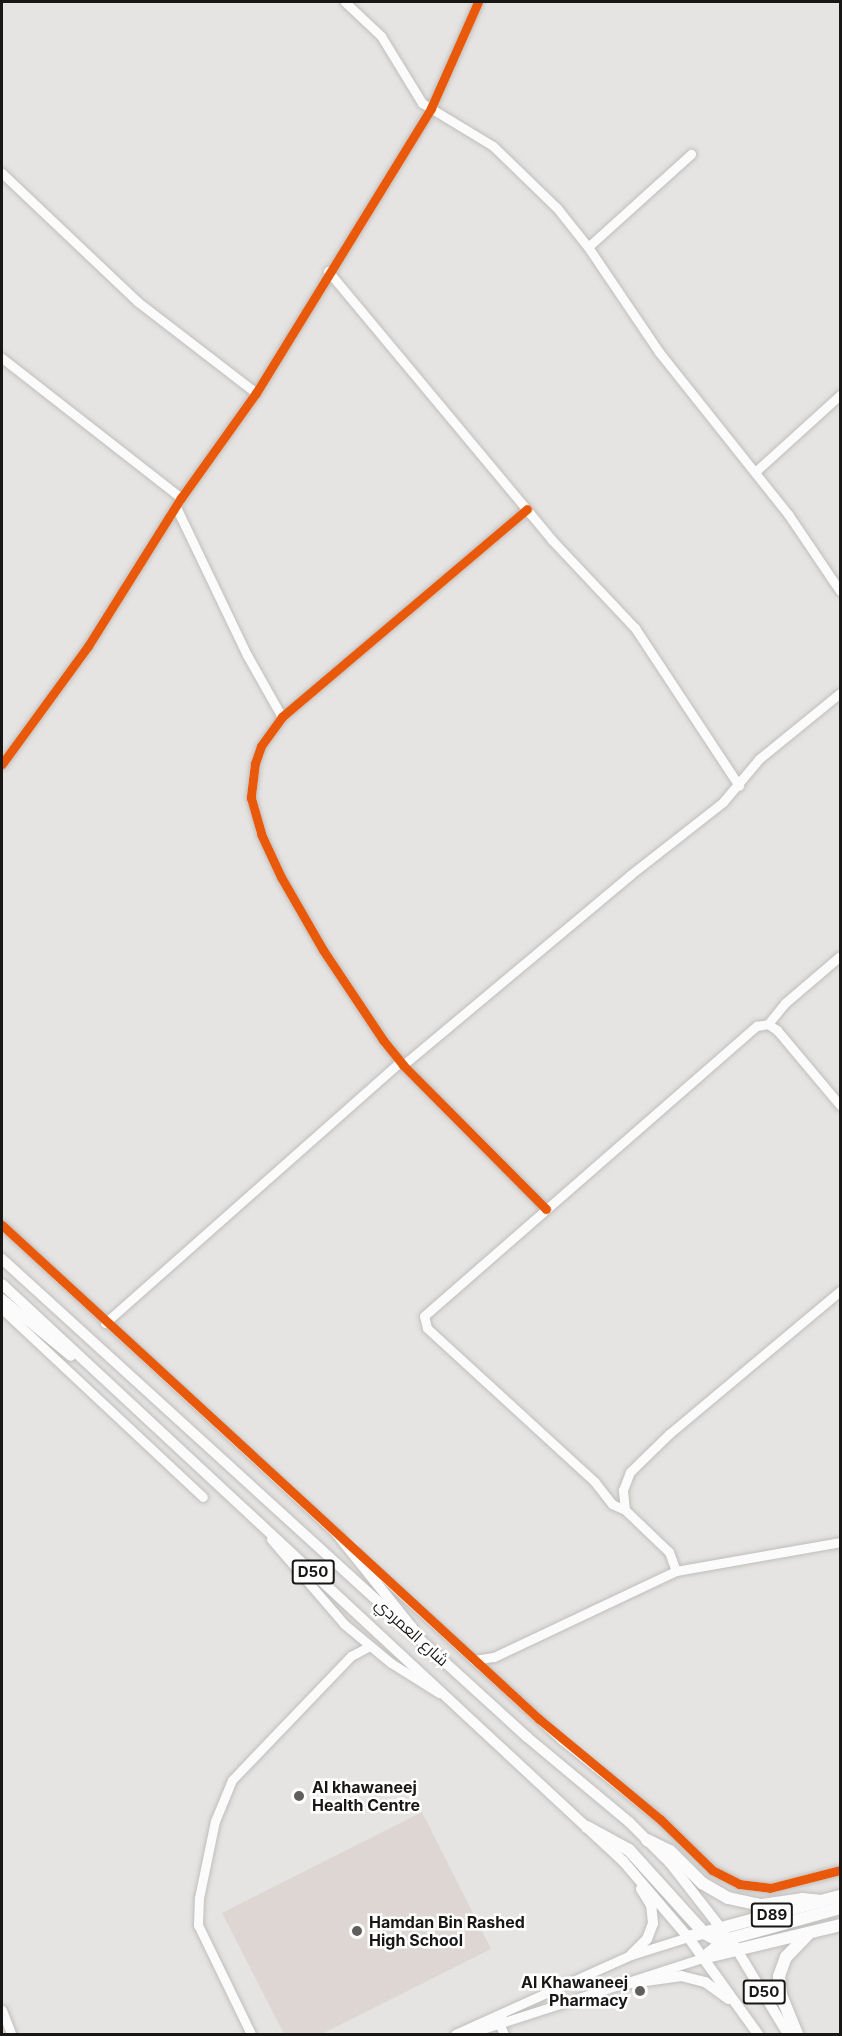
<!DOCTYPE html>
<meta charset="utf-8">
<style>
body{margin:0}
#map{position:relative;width:842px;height:2036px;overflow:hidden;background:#e6e4e2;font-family:Inter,Cairo,sans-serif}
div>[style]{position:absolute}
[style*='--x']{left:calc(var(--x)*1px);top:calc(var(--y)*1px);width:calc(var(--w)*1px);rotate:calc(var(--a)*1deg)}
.built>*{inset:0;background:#ddd6d2}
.roads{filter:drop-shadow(0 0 2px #bfbebc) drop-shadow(0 0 2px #bfbebc)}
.minor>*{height:9px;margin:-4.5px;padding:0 4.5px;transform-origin:4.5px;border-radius:4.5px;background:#fbfbfb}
.major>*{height:10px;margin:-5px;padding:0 5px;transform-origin:5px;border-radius:5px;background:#fbfbfb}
.highway>*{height:12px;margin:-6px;padding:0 6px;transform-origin:6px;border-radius:6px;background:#fbfbfb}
.cycleway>*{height:9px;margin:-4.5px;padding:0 4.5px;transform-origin:4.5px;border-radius:4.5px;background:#e8590c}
.dots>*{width:16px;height:16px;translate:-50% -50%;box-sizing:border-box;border:3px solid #fff;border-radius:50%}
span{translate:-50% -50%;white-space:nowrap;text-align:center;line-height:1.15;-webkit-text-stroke:5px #fff;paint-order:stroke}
.shield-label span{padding:2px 4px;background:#fff;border:2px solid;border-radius:4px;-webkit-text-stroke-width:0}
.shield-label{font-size:15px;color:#191716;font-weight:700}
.street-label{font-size:16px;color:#191716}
.poi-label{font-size:16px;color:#191716;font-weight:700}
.left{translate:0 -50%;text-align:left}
.right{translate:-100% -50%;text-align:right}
.frame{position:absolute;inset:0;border:3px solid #191716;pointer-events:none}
</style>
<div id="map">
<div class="built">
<i style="clip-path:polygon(422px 1812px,491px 1949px,322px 2034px,284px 2034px,222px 1913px)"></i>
</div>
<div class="roads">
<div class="minor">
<i style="--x:345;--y:2;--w:50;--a:43.4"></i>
<i style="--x:381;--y:36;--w:79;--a:58.5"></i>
<i style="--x:422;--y:103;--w:83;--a:31.2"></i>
<i style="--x:493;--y:146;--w:89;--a:44.1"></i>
<i style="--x:557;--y:208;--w:50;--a:51.5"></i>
<i style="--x:588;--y:247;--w:127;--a:55.9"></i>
<i style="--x:659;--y:352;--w:207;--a:51.5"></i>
<i style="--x:788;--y:514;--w:93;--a:56"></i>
<i style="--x:2;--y:173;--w:187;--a:43.5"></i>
<i style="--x:138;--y:302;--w:149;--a:37.6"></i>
<i style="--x:588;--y:247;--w:139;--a:-42.1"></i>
<i style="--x:328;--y:271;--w:350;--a:50.2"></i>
<i style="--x:552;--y:540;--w:121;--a:46.7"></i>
<i style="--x:635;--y:628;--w:189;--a:56.6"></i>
<i style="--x:2;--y:358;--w:227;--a:38"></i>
<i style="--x:755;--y:472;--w:115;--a:-42.2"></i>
<i style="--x:176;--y:507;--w:164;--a:64.4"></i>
<i style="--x:247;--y:655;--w:71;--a:60.6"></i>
<i style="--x:527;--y:509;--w:321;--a:139.7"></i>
<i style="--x:282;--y:717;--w:36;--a:126"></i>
<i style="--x:261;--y:746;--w:18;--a:109"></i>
<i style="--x:255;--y:763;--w:35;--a:97"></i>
<i style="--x:251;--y:798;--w:37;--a:74"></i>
<i style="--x:261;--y:834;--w:47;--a:65.1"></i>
<i style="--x:281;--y:877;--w:84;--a:60.1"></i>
<i style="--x:323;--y:950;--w:108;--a:56.3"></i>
<i style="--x:383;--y:1040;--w:32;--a:51"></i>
<i style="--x:403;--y:1065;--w:203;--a:45.2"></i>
<i style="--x:2;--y:764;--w:146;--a:-53.9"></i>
<i style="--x:88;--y:646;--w:175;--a:-57.9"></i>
<i style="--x:181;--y:498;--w:129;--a:-54.5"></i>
<i style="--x:256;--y:393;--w:334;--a:-58.4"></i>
<i style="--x:431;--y:108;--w:116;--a:-66.1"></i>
<i style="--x:768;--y:1024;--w:27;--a:-51"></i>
<i style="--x:785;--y:1003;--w:72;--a:-40.5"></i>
<i style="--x:403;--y:1065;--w:296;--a:-39.9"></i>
<i style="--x:630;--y:875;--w:118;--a:-38.1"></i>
<i style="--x:723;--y:802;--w:56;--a:-50.1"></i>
<i style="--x:759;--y:759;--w:104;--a:-39.2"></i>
<i style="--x:2;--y:1225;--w:463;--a:42.7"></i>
<i style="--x:2;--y:1309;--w:275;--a:43.1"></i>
<i style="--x:105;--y:1323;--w:394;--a:-41.5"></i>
<i style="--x:625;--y:1510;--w:14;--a:-155"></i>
<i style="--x:612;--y:1504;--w:28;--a:-128"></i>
<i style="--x:595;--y:1482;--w:228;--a:-137.5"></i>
<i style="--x:427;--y:1328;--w:12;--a:-104"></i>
<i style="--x:424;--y:1316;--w:442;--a:-41.1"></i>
<i style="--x:757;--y:1026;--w:11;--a:-10"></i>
<i style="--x:768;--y:1024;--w:11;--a:34"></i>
<i style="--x:777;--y:1030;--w:98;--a:50"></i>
<i style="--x:271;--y:1539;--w:112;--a:49.3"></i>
<i style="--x:344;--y:1624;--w:61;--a:39.7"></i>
<i style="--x:391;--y:1663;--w:57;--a:32"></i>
<i style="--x:356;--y:1552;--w:279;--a:42.4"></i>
<i style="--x:562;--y:1740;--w:126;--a:38.9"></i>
<i style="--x:660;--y:1819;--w:73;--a:44.4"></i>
<i style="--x:712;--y:1870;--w:30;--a:27"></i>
<i style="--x:739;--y:1884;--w:31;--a:7"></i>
<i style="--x:770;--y:1888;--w:72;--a:-14.4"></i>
<i style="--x:676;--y:1571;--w:20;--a:-110"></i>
<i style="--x:669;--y:1552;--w:61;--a:-136.3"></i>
<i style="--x:625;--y:1510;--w:20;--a:-96"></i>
<i style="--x:623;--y:1490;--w:19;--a:-69"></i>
<i style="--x:630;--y:1472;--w:54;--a:-44.3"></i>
<i style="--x:669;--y:1434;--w:223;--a:-39.9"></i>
<i style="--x:474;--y:1660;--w:20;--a:-9"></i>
<i style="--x:494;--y:1657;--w:201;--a:-25.3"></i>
<i style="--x:676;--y:1571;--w:167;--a:-10"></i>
<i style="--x:2;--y:2010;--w:26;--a:69"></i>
<i style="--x:502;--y:2018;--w:6;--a:121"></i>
<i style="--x:499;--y:2023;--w:12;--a:66"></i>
<i style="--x:251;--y:2034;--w:121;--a:-115.9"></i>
<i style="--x:198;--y:1925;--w:27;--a:-88"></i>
<i style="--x:199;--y:1898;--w:79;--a:-78.3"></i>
<i style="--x:215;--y:1821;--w:44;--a:-67.5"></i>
<i style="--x:232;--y:1780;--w:172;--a:-46.2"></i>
<i style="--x:351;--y:1656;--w:21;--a:-28"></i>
<i style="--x:455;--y:2034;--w:193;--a:-24.2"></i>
<i style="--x:631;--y:1955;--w:60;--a:-17.5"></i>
<i style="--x:467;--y:2034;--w:248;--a:-17.9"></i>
</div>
<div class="major">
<i style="--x:2;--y:1259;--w:710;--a:42.32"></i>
<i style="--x:527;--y:1737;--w:133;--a:39.8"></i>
<i style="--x:629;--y:1822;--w:58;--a:45"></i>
<i style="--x:670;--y:1863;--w:88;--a:52"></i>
<i style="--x:2;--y:1284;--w:848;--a:42.9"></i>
<i style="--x:623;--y:1861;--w:100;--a:49.5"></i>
<i style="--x:688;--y:1937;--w:120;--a:54.2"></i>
<i style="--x:2;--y:1299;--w:89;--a:39.6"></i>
<i style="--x:337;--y:1534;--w:123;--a:51.3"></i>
<i style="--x:734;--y:1945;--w:104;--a:58.8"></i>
<i style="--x:631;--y:1955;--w:23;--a:-45"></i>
<i style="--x:647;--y:1939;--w:17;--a:-69"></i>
<i style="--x:653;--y:1923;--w:18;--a:-96"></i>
<i style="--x:651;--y:1905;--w:19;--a:-122"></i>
<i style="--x:617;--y:1985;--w:65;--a:-8"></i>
<i style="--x:681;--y:1976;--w:25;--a:14"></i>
<i style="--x:705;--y:1982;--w:29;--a:36"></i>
</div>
<div class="highway">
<i style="--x:587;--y:1827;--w:48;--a:28.7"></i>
<i style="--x:629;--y:1850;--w:112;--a:47.9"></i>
<i style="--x:704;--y:1933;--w:38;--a:28"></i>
<i style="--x:647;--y:1840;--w:25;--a:26"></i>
<i style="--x:670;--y:1851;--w:45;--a:45"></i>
<i style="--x:702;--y:1883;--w:30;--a:30"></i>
<i style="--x:728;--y:1898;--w:35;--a:12"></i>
<i style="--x:762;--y:1905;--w:40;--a:-8.5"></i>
<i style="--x:802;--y:1899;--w:20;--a:6"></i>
<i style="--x:688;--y:1937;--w:157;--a:-15.1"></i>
<i style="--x:703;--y:1958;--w:28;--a:-39"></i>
<i style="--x:725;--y:1940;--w:119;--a:-15.5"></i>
<i style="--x:703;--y:1958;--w:141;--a:-13.5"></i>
<i style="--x:797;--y:2034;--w:42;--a:-112.3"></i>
<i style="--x:781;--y:1995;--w:19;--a:-96"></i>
<i style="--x:779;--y:1976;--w:20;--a:-70"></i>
<i style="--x:786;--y:1957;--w:32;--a:-46"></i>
</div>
</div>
<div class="cycleway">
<i style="--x:527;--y:509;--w:321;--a:139.7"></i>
<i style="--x:282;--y:717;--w:36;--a:126"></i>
<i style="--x:261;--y:746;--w:18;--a:109"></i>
<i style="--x:255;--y:763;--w:35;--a:97"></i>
<i style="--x:251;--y:798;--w:37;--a:74"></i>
<i style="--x:261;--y:834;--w:47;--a:65.1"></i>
<i style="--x:281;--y:877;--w:84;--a:60.1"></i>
<i style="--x:323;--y:950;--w:108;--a:56.3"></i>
<i style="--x:383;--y:1040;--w:32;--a:51"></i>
<i style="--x:403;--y:1065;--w:203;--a:45.2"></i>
<i style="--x:2;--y:764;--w:146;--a:-53.9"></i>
<i style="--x:88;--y:646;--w:175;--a:-57.9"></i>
<i style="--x:181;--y:498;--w:129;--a:-54.5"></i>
<i style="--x:256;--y:393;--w:334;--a:-58.4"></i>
<i style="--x:431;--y:108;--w:116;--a:-66.1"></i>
<i style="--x:2;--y:1225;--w:730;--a:42.61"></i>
<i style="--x:539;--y:1719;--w:157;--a:39.6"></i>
<i style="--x:660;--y:1819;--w:73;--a:44.4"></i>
<i style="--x:712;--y:1870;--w:30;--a:27"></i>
<i style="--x:739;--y:1884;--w:31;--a:7"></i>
<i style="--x:770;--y:1888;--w:72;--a:-14.4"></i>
</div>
<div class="dots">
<i style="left:299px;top:1796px;background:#615f5d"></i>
<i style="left:357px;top:1931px;background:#615f5d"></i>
<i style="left:640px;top:1991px;background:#615f5d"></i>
</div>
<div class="shield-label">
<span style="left:313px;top:1572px">D50</span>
<span style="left:772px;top:1915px">D89</span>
<span style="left:764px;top:1992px">D50</span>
</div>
<div class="street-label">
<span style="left:412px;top:1632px;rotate:42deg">شارع العمردي</span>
</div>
<div class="poi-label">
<span class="left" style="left:312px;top:1796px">Al khawaneej<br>Health Centre</span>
<span class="left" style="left:369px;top:1931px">Hamdan Bin Rashed<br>High School</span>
<span class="right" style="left:628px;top:1991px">Al Khawaneej<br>Pharmacy</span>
</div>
<div class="frame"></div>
</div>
